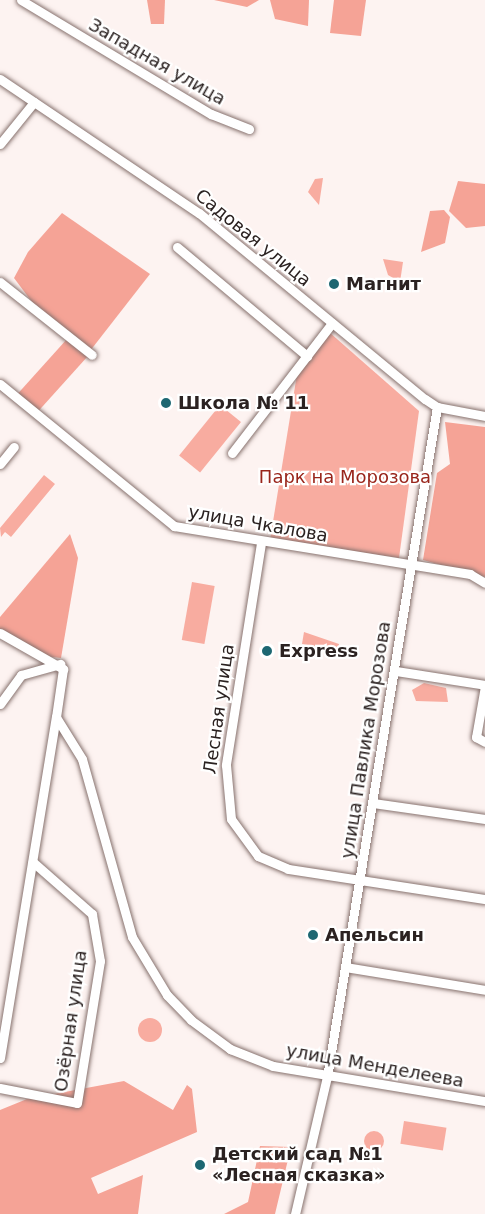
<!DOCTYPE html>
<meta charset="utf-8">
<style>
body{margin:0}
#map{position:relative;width:485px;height:1214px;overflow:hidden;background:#fdf3f1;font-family:"DejaVu Sans",sans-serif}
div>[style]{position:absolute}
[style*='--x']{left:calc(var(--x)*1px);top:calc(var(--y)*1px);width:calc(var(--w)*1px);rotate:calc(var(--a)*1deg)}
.green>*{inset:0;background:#f8aca0;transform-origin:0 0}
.round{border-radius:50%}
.forest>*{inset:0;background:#f5a396;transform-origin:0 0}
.roads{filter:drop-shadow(0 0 2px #87726e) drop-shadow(0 0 2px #87726e)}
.minor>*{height:9px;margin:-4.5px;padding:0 4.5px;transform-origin:4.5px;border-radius:4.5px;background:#fff}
.dots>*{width:16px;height:16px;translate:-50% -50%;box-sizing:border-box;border:3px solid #fff;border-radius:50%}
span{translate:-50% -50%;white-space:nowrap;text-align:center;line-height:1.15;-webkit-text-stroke:4.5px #fff;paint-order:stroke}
.street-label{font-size:18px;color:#2b2221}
.poi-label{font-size:18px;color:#2b2221;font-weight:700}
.left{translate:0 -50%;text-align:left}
.park-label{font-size:18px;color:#99251b}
</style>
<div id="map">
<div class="green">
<i style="clip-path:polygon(323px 178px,319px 205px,308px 192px,315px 179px)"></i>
<i style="clip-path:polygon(383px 259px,403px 262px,400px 282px,388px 275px)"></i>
<i style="clip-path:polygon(329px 332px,419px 411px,399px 558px,270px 540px,299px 362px)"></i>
<i style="left:220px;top:405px;width:27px;height:65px;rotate:39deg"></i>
<i style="clip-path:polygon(44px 475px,55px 484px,11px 537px,5px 532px,1px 537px,0 528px)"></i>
<i style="left:192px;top:582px;width:23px;height:59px;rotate:10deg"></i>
<i style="clip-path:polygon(304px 632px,339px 644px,337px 655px,302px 644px)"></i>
<i style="clip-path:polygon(424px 683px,446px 688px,448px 702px,416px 701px,412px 690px)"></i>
<i class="round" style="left:138px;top:1018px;width:24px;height:24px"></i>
<i style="left:404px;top:1121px;width:43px;height:23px;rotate:9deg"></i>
<i class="round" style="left:364px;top:1131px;width:20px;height:20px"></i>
</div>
<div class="forest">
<i style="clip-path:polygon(147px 0,165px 0,164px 24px,151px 24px)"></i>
<i style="clip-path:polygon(214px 0,259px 0,247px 7px)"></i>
<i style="clip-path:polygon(270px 0,309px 0,308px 26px,275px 19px)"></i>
<i style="clip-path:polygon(334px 0,366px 0,361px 36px,330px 33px)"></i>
<i style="clip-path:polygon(458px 181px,485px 184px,485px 226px,466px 228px,449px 211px)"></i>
<i style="clip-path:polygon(444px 210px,450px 217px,445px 243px,421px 252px,430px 211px)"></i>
<i style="clip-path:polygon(62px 213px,150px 274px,90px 351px,35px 306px,14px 278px,28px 252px)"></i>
<i style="left:67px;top:339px;width:27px;height:75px;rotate:42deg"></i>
<i style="clip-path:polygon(445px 422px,485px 427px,485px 577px,423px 560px,437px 473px,450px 464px)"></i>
<i style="clip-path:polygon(70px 534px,78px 558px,61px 658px,41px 656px,0 631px,0 617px)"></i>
<i style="clip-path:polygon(124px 1081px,173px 1110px,187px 1085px,192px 1089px,197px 1132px,91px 1178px,98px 1194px,143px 1175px,138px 1214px,0 1214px,0 1110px,27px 1099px)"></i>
<i style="clip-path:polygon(260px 1146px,291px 1147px,275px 1214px,224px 1214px,248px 1202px)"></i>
</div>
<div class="roads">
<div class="minor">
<i style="--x:21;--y:0;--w:222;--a:31"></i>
<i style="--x:211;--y:114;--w:41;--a:21.5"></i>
<i style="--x:0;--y:79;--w:240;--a:34"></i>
<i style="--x:199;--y:213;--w:293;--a:39.5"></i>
<i style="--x:425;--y:399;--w:14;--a:34"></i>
<i style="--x:437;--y:407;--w:49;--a:10.6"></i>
<i style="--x:0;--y:144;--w:54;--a:-51"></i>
<i style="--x:177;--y:247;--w:170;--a:40"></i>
<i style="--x:0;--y:282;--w:117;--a:38.4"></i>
<i style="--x:0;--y:384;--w:225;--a:39.2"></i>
<i style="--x:174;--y:526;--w:300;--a:9.2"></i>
<i style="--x:470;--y:574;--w:17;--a:31"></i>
<i style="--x:232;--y:453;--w:164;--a:-52.4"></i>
<i style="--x:0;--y:464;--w:22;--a:-51"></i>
<i style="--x:261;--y:543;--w:225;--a:99"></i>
<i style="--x:226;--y:765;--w:54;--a:84.7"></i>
<i style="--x:231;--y:819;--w:46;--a:53.9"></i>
<i style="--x:258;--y:856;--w:33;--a:23"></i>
<i style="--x:288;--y:869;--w:199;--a:8.7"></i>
<i style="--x:0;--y:633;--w:73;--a:29.7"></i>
<i style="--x:63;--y:669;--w:49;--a:98.3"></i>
<i style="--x:56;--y:717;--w:49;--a:58.2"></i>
<i style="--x:82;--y:759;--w:185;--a:74.3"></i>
<i style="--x:132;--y:937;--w:68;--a:58.9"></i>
<i style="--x:167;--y:995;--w:35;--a:46"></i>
<i style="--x:191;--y:1020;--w:49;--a:36.6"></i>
<i style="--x:230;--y:1049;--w:46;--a:21.6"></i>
<i style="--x:273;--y:1066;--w:215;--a:9.4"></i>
<i style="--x:396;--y:671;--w:90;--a:8.9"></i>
<i style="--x:485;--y:686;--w:52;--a:100"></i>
<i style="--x:476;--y:737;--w:10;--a:29"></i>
<i style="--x:0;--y:704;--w:36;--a:-54"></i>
<i style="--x:21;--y:675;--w:41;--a:-15.8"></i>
<i style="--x:373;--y:803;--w:113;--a:8.1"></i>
<i style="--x:345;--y:967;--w:142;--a:9.3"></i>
<i style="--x:0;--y:1058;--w:346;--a:-80.7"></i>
<i style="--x:0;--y:1088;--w:78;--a:11"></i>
<i style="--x:77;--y:1103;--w:144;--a:-80.8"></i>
<i style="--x:100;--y:961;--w:48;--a:-99.7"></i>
<i style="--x:92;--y:914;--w:79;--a:-138.6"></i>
<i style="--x:295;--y:1214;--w:141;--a:-76.9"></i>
<i style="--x:327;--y:1077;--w:679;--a:-80.68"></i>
</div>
</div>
<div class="dots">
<i style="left:334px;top:284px;background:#1d6772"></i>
<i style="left:166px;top:403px;background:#1d6772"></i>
<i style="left:267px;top:651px;background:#1d6772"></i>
<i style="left:313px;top:935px;background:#1d6772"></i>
<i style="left:200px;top:1165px;background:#1d6772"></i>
</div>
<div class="street-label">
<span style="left:157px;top:62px;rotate:30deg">Западная улица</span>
<span style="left:253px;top:238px;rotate:39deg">Садовая улица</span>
<span style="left:258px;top:524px;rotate:10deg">улица Чкалова</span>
<span style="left:219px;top:709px;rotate:-82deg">Лесная улица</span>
<span style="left:366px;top:740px;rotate:-81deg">улица Павлика Морозова</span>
<span style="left:71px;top:1021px;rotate:-82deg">Озёрная улица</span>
<span style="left:375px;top:1066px;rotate:10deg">улица Менделеева</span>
</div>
<div class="poi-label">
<span class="left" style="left:346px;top:284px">Магнит</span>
<span class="left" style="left:178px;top:403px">Школа № 11</span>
<span class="left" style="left:279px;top:651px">Express</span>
<span class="left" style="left:325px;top:935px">Апельсин</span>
<span class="left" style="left:212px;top:1165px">Детский сад №1<br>«Лесная сказка»</span>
</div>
<div class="park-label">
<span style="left:345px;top:477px">Парк на Морозова</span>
</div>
</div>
